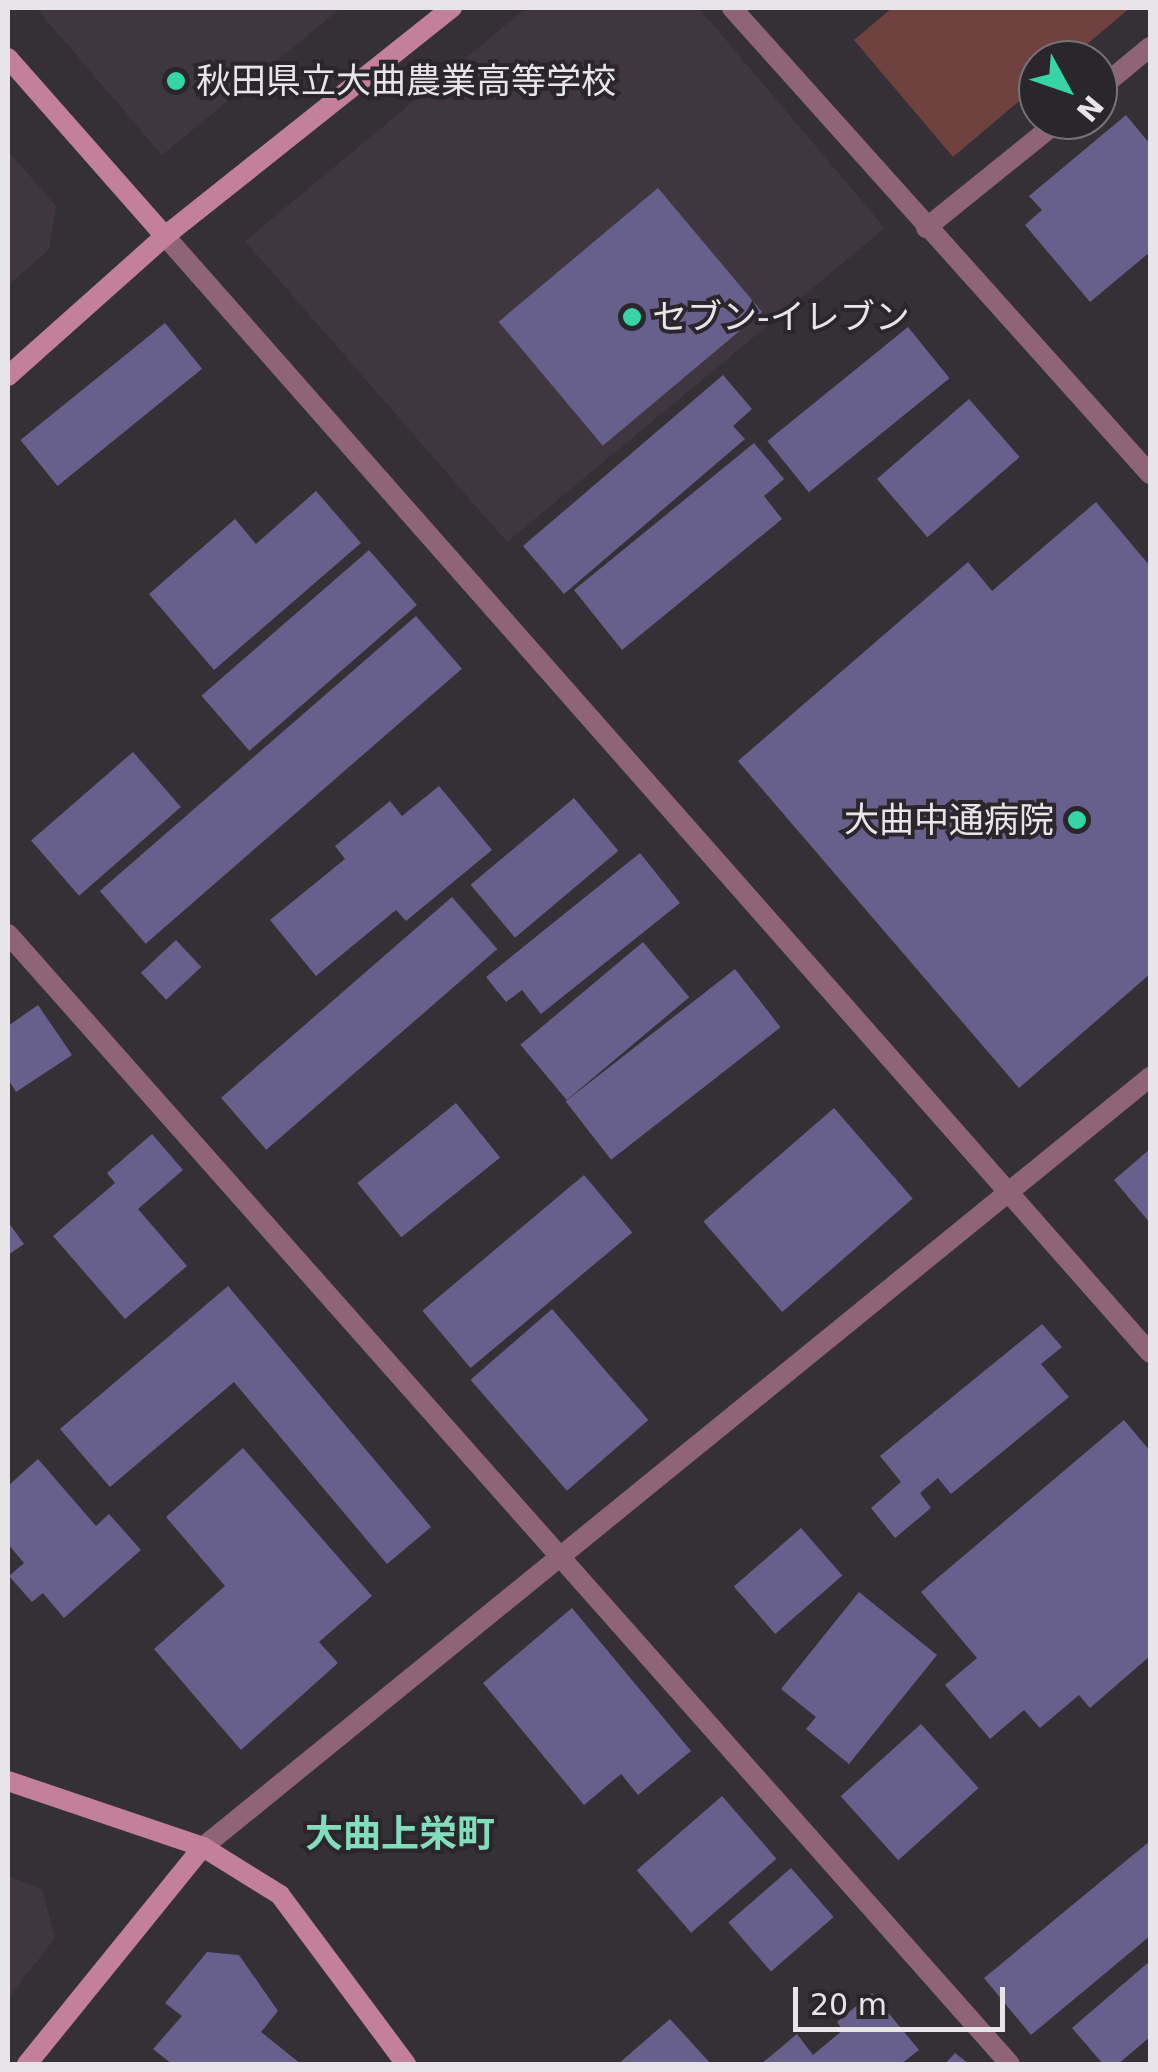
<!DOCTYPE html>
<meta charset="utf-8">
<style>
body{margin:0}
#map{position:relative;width:1158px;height:2072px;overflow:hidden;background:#343035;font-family:"DejaVu Sans","Noto Sans JP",sans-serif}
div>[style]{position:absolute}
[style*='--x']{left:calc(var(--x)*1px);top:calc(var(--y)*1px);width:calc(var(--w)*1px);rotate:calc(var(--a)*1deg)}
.built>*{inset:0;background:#3f3640}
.green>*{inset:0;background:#70423f}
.building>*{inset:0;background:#68608c;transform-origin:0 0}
.street>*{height:20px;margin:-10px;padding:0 10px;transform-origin:10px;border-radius:10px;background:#8f6575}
.secondary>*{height:20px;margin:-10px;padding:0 10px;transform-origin:10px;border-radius:10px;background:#c3809b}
.dots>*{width:28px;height:28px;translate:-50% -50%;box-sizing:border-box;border:5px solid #2a262b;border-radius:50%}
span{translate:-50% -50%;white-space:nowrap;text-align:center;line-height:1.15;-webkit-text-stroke:8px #2a262b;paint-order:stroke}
.poi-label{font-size:35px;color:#e8e5e8}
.left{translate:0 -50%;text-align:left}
.right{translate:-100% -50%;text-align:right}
.neighbourhood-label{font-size:38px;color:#82ddbc;font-weight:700}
.frame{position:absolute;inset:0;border:10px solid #e8e5e8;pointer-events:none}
.north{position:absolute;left:1018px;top:40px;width:100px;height:100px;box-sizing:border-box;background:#2a262b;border:2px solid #767277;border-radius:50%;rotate:130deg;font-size:28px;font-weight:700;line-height:40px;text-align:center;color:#e8e5e8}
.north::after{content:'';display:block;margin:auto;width:35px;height:45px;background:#36d4a7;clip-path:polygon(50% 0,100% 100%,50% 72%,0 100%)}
.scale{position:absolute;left:793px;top:1987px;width:212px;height:45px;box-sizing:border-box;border:5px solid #e8e5e8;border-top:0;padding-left:12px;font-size:30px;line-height:35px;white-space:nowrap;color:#e8e5e8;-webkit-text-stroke:8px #2a262b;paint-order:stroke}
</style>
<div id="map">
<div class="built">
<i style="clip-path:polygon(36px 8px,341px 8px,162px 155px)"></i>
<i style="clip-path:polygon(526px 8px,699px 8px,885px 228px,507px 542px,245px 241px)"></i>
<i style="clip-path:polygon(8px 151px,56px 206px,49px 250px,8px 285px)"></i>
<i style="clip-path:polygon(8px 1876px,42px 1889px,55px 1938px,8px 1999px)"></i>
</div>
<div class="green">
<i style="clip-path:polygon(892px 8px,1130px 8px,1068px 60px,1038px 60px,1038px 85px,953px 157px,854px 40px)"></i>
</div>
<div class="building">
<i style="clip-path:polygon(1126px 115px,1150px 144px,1150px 252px,1090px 302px,1025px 225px,1042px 210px,1029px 196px)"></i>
<i style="left:658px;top:188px;width:162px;height:208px;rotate:50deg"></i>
<i style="left:165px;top:323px;width:59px;height:186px;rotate:51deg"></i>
<i style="left:908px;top:327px;width:66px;height:181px;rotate:51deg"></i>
<i style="clip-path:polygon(723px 375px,752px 409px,733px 426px,745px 439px,564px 594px,523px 546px)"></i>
<i style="left:969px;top:399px;width:77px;height:122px;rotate:49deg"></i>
<i style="clip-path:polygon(754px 443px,784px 479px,764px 496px,782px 519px,622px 650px,574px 590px)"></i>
<i style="clip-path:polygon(316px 491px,361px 543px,214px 670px,149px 594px,235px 519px,256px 544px)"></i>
<i style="clip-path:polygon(1096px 502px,1150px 566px,1150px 974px,1019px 1088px,738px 761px,968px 562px,992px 591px)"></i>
<i style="left:369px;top:550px;width:73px;height:222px;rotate:49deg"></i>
<i style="left:416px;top:616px;width:70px;height:419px;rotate:49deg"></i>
<i style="left:133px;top:752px;width:73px;height:135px;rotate:49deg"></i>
<i style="clip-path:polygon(439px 786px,492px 850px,406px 921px,396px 910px,316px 976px,270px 920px,345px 859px,335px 846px,390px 801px,402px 816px)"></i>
<i style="left:574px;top:798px;width:69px;height:135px;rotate:50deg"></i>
<i style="clip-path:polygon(640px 853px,680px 903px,541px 1014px,522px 990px,506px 1002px,486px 977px)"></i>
<i style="left:452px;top:897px;width:69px;height:306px;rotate:49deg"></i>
<i style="left:176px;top:940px;width:37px;height:48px;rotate:47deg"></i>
<i style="left:643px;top:942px;width:72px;height:160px;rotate:50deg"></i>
<i style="left:735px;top:969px;width:74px;height:215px;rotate:52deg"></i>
<i style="clip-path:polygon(38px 1005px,72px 1055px,16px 1092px,8px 1079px,8px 1026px)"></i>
<i style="left:456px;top:1103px;width:70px;height:127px;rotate:51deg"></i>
<i style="left:834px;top:1108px;width:120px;height:173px;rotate:49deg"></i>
<i style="clip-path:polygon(152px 1134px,183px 1170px,138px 1209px,187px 1266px,125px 1319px,53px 1236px,115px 1183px,107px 1173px)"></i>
<i style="clip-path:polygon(1150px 1149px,1150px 1223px,1114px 1180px)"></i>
<i style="left:584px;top:1175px;width:75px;height:211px;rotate:50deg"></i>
<i style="clip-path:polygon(8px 1222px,24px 1244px,8px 1255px)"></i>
<i style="clip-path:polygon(228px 1286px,431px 1527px,387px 1564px,234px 1382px,110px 1487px,60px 1429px)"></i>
<i style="left:552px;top:1309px;width:147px;height:108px;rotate:49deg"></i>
<i style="clip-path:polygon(1042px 1324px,1062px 1347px,1041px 1364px,1069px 1397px,951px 1494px,938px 1478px,920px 1493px,931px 1508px,895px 1538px,871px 1508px,901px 1482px,880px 1456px)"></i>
<i style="clip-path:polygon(1124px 1420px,1150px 1451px,1150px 1656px,1090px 1708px,1079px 1695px,1040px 1728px,1024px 1710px,990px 1739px,945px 1685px,977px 1658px,921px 1592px)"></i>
<i style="clip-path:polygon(243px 1448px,372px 1596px,319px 1642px,338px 1663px,241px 1750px,154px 1649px,225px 1586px,166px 1517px)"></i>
<i style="clip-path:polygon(38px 1459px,96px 1526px,109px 1514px,141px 1550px,64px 1618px,43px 1593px,32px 1602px,9px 1576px,24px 1563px,8px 1544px,8px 1486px)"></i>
<i style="left:801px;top:1528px;width:63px;height:89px;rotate:49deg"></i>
<i style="clip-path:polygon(859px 1592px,937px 1655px,849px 1764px,806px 1729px,816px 1717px,781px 1689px)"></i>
<i style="clip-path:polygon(572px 1608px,691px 1751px,638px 1795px,621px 1774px,584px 1805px,483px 1683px)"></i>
<i style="left:921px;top:1724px;width:86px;height:108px;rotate:48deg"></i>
<i style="left:722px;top:1796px;width:83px;height:113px;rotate:49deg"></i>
<i style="clip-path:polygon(1150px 1841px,1150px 1936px,1031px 2035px,984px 1978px)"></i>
<i style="left:791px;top:1868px;width:65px;height:83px;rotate:49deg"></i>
<i style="clip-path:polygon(207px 1952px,239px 1955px,278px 2011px,261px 2032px,301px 2064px,172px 2064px,153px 2049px,182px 2016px,165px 2003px)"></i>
<i style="clip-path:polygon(1150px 1961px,1150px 2037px,1118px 2064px,1103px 2064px,1072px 2028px)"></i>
<i style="clip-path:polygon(872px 1993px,919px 2050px,901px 2064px,761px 2064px,797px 2034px,813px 2055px,843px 2030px,837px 2022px)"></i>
<i style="clip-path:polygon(670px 2019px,711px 2064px,618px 2064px)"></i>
<i style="clip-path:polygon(955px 2053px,969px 2064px,945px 2064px)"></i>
</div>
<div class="street">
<i style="--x:732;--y:8;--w:626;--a:48.11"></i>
<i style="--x:1098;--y:90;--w:67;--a:-39.6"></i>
<i style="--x:926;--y:228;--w:172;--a:-38.9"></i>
<i style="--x:165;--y:236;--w:1489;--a:48.59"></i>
<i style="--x:8;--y:934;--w:1510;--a:48.44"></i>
<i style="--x:203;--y:1847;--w:1221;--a:-39.11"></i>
</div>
<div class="secondary">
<i style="--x:8;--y:58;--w:237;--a:48.6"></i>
<i style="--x:8;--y:376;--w:210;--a:-41.7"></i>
<i style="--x:165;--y:236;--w:367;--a:-38.5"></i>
<i style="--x:8;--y:1781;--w:206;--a:18.7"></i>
<i style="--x:203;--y:1847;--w:91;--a:31.9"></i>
<i style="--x:280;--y:1895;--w:211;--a:53.3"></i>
<i style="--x:27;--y:2064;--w:279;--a:-51"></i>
</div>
<div class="dots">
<i style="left:176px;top:81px;background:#36d4a7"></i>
<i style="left:632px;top:317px;background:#36d4a7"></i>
<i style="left:1077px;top:820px;background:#36d4a7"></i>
</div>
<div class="poi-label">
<span class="left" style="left:196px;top:81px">秋田県立大曲農業高等学校</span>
<span class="left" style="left:652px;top:317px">セブン-イレブン</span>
<span class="right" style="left:1054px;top:820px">大曲中通病院</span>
</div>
<div class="neighbourhood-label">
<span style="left:400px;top:1835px">大曲上栄町</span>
</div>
<div class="frame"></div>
<div class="north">N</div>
<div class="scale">20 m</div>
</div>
